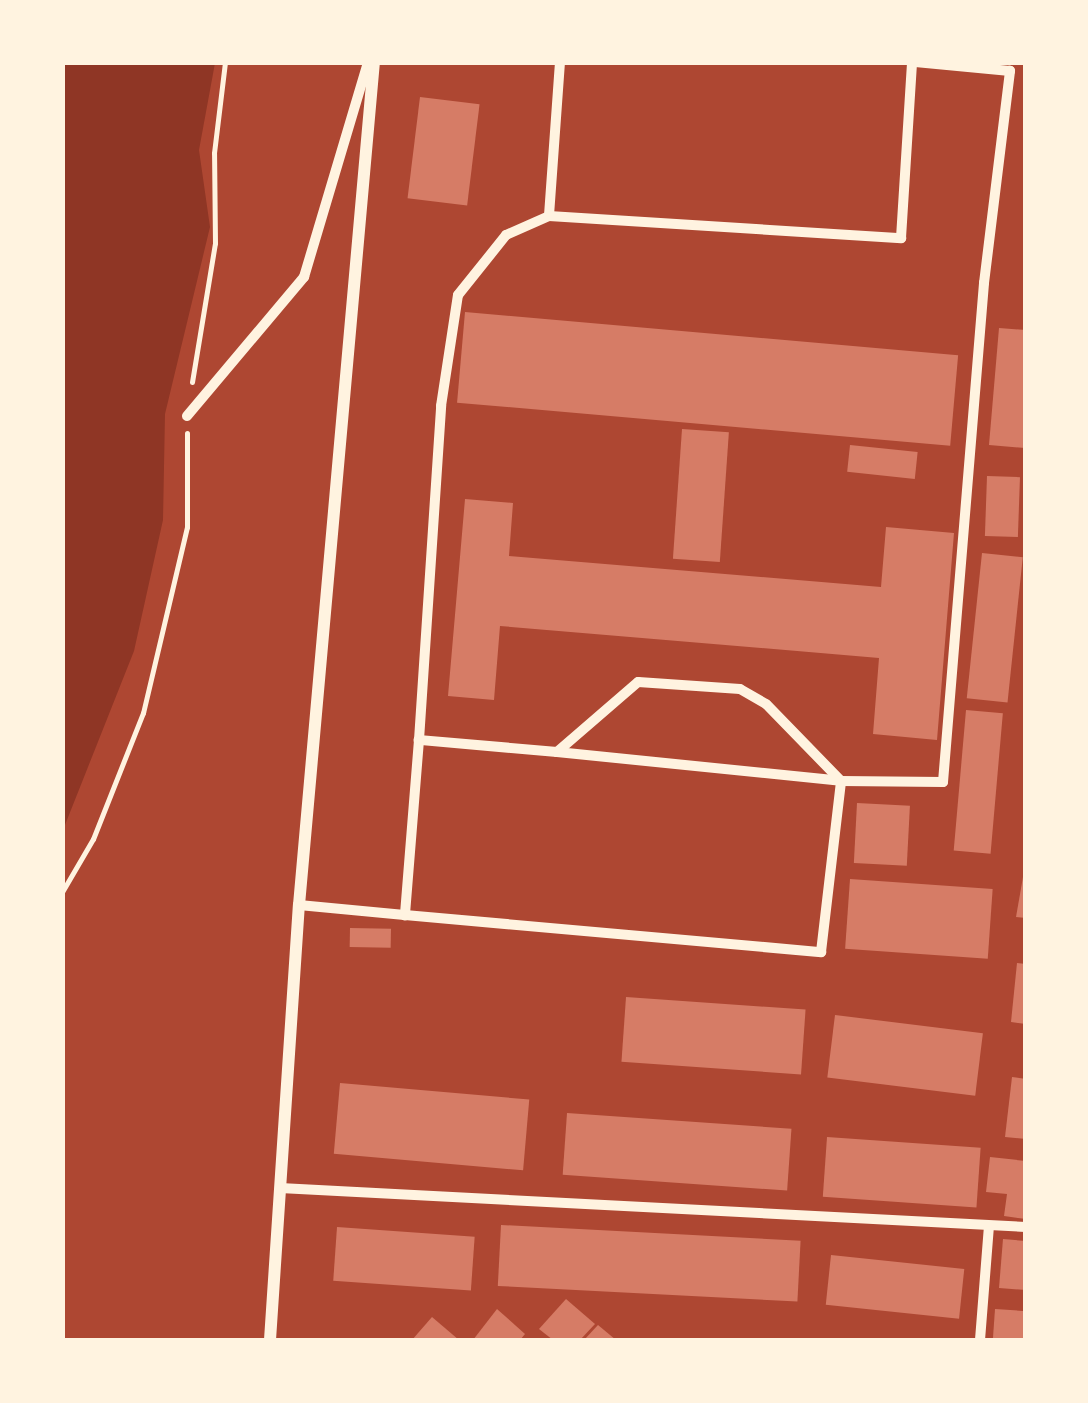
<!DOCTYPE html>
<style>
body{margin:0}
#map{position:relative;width:1088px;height:1403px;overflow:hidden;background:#c8553d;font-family:"Source Serif 4",serif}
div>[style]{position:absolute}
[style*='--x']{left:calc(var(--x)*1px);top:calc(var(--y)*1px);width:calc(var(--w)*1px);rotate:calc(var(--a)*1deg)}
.green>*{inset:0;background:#ae4732;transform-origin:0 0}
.water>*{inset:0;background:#8f3625}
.building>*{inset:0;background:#d67c66;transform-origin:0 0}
.path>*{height:5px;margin:-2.5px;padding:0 2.5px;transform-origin:2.5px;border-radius:2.5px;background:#fff3e0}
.minor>*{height:10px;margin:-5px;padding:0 5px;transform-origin:5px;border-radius:5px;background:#fff3e0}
.tertiary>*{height:12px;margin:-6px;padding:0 6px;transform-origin:6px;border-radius:6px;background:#fff3e0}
span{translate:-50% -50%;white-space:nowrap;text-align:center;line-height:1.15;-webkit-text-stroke:8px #fff3e0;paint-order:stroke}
.frame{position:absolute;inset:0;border:65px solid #fff3e0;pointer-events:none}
</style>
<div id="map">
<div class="green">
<i style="left:62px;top:63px;width:963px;height:1277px"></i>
</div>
<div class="water">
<i style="clip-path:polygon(63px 62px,215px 63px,199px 150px,210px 227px,165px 414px,163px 520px,134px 651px,63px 830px)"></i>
</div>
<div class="building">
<i style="left:420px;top:97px;width:60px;height:102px;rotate:7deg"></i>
<i style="left:465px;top:312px;width:495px;height:91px;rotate:5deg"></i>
<i style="clip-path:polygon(999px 328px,1026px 330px,1025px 448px,989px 445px)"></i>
<i style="left:682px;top:429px;width:47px;height:130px;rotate:4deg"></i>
<i style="left:850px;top:445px;width:68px;height:27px;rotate:6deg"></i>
<i style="left:987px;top:476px;width:33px;height:60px;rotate:2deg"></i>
<i style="clip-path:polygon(465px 499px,513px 503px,509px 556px,881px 587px,886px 527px,954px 533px,937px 740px,873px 734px,879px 658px,500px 626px,494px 700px,448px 696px)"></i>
<i style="left:982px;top:553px;width:41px;height:146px;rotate:6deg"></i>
<i style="left:966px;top:710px;width:37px;height:141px;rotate:5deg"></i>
<i style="left:857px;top:803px;width:53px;height:60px;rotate:3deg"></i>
<i style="clip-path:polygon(1026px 860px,1026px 918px,1016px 917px)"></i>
<i style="left:850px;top:879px;width:143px;height:70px;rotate:4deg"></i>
<i style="left:350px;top:928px;width:41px;height:19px;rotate:1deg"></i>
<i style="clip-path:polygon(1017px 963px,1026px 964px,1026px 1024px,1011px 1022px)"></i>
<i style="left:626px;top:997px;width:180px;height:65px;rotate:4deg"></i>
<i style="left:835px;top:1015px;width:149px;height:63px;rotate:7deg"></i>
<i style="clip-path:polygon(1012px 1077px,1026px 1079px,1026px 1139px,1005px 1137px)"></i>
<i style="left:340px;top:1083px;width:190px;height:71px;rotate:5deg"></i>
<i style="left:567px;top:1113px;width:225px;height:62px;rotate:4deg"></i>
<i style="left:827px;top:1137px;width:154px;height:60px;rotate:4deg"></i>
<i style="clip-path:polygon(990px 1157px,1026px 1161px,1026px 1219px,1004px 1216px,1007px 1194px,986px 1192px)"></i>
<i style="left:501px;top:1225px;width:300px;height:61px;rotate:3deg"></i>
<i style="left:337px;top:1227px;width:138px;height:54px;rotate:4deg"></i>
<i style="clip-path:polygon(1003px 1239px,1026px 1241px,1026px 1290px,999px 1288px)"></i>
<i style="left:831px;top:1255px;width:134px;height:50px;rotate:6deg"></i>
<i style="clip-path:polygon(566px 1299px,595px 1324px,580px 1340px,553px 1340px,539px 1329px)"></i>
<i style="clip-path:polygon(497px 1309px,525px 1334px,520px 1340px,473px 1340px)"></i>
<i style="left:995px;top:1309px;width:31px;height:31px;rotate:4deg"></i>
<i style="clip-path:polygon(432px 1317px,459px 1340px,412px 1340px)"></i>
<i style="clip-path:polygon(598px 1325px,616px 1340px,584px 1340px)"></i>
</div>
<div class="path">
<i style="--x:192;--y:382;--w:141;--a:-80.6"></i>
<i style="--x:215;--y:243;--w:90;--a:-90.6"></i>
<i style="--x:214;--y:153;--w:92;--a:-83.1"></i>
<i style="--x:62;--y:892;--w:61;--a:-59.7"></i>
<i style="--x:93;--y:839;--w:136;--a:-68.4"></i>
<i style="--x:143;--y:713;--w:191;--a:-76.7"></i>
<i style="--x:187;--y:527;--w:94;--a:-90"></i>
</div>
<div class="minor">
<i style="--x:560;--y:62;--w:154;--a:94.1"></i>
<i style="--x:549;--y:216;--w:353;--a:3.6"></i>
<i style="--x:901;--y:238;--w:176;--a:-86.4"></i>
<i style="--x:187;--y:416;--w:182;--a:-49.9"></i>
<i style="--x:304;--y:277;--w:224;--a:-73.4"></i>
<i style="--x:419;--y:740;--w:335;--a:-86.2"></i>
<i style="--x:441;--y:406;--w:112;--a:-81.3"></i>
<i style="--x:458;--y:295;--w:77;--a:-51.3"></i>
<i style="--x:506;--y:235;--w:47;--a:-23.8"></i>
<i style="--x:557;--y:752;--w:285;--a:5.8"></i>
<i style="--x:841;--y:781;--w:102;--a:0.6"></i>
<i style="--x:943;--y:782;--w:501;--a:-85.3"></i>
<i style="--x:984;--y:283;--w:214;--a:-83"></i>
<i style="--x:1010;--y:71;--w:95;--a:-174.6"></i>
<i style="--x:299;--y:905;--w:106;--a:5.4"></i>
<i style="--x:405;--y:915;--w:418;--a:5.1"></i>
<i style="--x:821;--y:952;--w:172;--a:-83.3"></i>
<i style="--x:841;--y:781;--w:107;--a:-134.2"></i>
<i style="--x:766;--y:704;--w:30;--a:-150"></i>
<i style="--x:740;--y:689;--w:102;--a:-176.1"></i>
<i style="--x:638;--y:682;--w:107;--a:139.2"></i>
<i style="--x:557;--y:752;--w:139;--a:-175"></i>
<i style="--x:419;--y:740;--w:176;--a:94.6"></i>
<i style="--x:280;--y:1188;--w:747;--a:2.99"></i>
<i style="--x:980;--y:1340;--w:114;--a:-85.5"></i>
</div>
<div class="tertiary">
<i style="--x:270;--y:1340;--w:436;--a:-86.2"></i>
<i style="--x:299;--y:905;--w:846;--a:-84.92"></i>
</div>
<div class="frame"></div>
</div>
